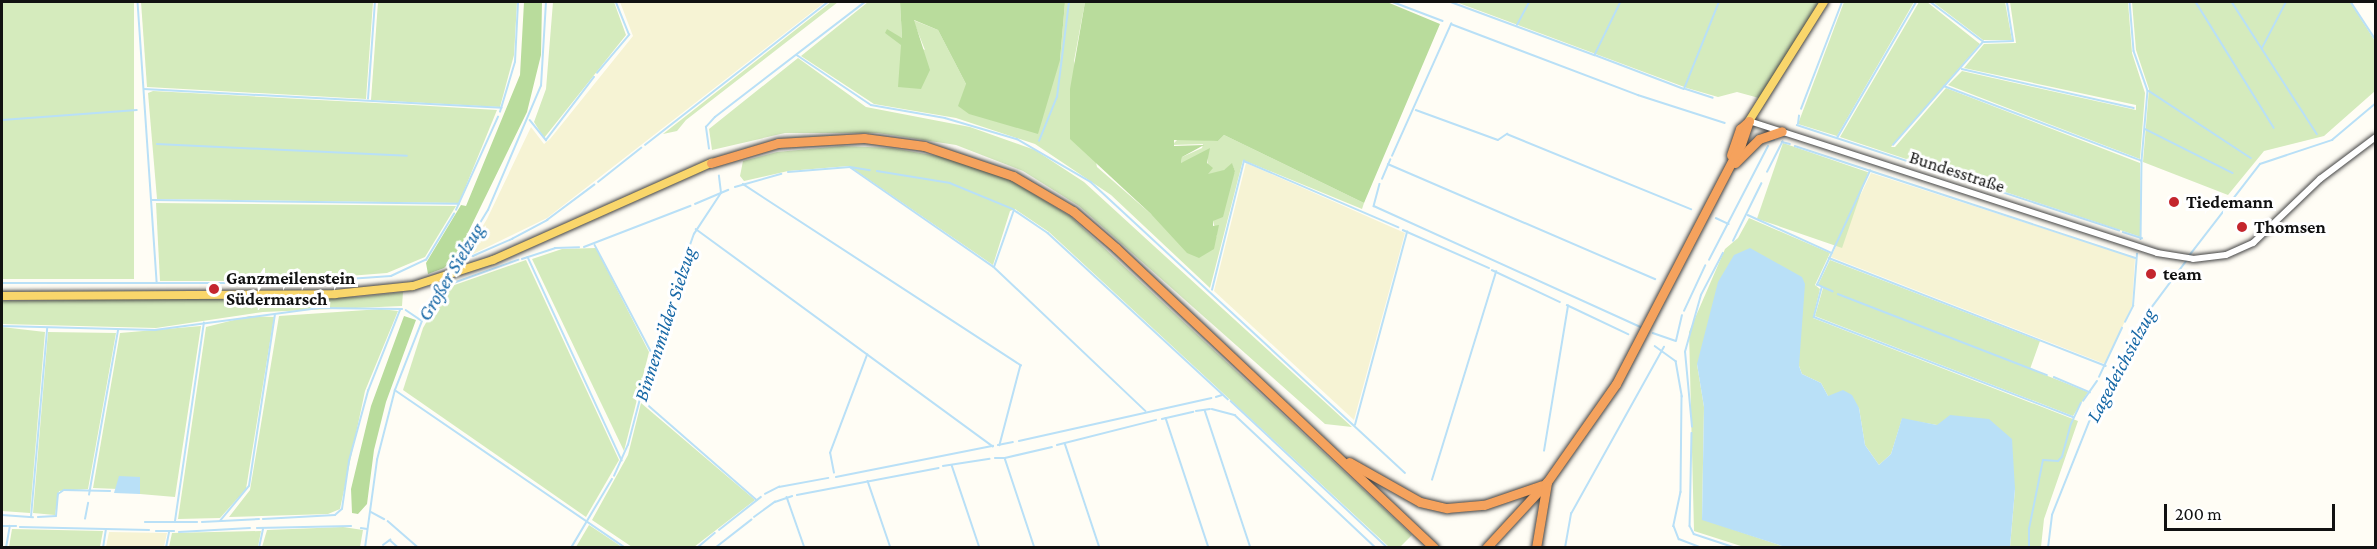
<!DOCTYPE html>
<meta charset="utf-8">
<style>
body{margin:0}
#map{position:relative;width:2377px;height:549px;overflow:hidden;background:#fffdf5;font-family:"Crimson Pro",serif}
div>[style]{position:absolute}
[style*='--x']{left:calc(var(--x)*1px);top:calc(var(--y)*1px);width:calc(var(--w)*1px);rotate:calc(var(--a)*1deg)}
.farmland>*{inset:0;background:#f6f3d4}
.green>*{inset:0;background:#d5ebbd;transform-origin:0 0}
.forest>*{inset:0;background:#b9dc9c}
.water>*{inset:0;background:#b9e0f7}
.stream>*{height:1.5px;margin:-0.75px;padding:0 0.75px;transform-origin:0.75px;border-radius:0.75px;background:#b9e0f7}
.roads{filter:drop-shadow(0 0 2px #444) drop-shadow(0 0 2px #444)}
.minor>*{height:6px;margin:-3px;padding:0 3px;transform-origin:3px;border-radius:3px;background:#fff}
.major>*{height:8px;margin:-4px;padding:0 4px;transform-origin:4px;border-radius:4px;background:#f9d66b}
.highway>*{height:9px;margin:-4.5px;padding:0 4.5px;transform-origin:4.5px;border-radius:4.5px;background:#f5a25d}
.dots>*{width:16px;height:16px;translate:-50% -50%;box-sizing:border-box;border:3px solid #fff;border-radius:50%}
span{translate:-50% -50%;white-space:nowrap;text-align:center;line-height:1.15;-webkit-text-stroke:6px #fff;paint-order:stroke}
.street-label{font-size:18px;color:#111}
.poi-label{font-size:18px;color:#111;font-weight:700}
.left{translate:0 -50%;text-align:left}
.water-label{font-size:20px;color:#1768a6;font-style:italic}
.frame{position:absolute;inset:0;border:3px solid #111;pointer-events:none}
.scale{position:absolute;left:2164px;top:504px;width:171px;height:27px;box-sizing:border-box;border:3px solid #111;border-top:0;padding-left:8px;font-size:18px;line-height:21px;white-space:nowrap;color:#111;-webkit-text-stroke:4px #fff;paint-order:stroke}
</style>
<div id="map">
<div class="farmland">
<i style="clip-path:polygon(620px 2px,825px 2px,547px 218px,469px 256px,466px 254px,487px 219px,531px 127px,544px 144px,550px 139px,633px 36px)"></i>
<i style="clip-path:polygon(1246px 163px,1405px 233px,1354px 420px,1214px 291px)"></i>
<i style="clip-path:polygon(1871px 173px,2135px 258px,2132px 306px,2105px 364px,1831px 257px)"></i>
<i style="clip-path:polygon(109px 532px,167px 533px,164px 547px,106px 547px)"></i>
</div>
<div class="green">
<i style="left:2px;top:2px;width:132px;height:277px"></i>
<i style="clip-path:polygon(141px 2px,373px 2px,366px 99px,147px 87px)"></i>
<i style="clip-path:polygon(378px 2px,517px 2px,514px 55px,500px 107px,371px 100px)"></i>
<i style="clip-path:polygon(553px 2px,614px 2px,626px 35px,544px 138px,534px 122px,546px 89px)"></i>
<i style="clip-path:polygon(831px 2px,838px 2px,686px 120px,677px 131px,663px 134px)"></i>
<i style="clip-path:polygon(868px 2px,900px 2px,902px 38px,885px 33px,925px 50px,913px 20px,938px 30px,966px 84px,1060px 60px,1065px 2px,1085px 2px,1074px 61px,1097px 167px,1151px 214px,1214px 242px,1217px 235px,1213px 221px,1235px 171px,1232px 164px,1223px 171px,1207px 175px,1208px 158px,1181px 163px,1182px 157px,1202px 148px,1203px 144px,1172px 145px,1179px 138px,1218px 141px,1224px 135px,1364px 203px,1362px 209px,1243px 160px,1210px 288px,1111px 195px,1035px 144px,956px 118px,874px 104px,801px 56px)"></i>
<i style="clip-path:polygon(1456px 2px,1820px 2px,1759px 98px,1737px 92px,1718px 97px,1687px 88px)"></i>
<i style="clip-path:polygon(1844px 2px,1914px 2px,1837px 136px,1798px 124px)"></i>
<i style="clip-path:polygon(1919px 2px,1927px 2px,1980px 44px,1891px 147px,1895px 147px,1946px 88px,2140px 163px,2141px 237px,1840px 137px)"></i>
<i style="clip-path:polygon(1933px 2px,2005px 2px,2012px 40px,1983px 40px)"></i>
<i style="clip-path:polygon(2010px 2px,2128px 2px,2132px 53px,2145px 93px,2140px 159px,1948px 85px,1962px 71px,2136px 110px,2136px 105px,1964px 68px,1984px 44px,2016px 43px)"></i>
<i style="clip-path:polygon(2132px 2px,2350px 2px,2375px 41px,2375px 91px,2324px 136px,2264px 151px,2228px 195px,2143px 162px,2149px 89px,2136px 50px)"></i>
<i style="clip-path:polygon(798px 58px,866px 107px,970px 127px,1035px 150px,1084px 182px,1352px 427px,1325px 424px,1079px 206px,1023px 171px,956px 145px,878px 133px,785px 133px,712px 150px,709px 129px)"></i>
<i style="clip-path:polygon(153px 91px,413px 105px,497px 110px,459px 203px,157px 199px,148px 93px)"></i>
<i style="left:1783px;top:143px;width:90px;height:80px;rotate:19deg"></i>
<i style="clip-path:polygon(842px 146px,892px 148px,943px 157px,1005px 177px,1070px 216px,1412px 535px,1400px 547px,1389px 547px,1049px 232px,1015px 209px,1010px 211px,993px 265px,849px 166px,788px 171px,744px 181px,740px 176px,743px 161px,777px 152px)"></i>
<i style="clip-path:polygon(156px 203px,456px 206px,425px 257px,387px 273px,284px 281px,160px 281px)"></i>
<i style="clip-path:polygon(1749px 218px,1830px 253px,1815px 285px,1820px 289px,1813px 318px,2078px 421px,2044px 519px,2041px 547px,2010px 547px,2015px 489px,1937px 425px,1902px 419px,1891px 454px,1879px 465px,1865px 445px,1859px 408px,1828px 396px,1821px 383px,1802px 374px,1799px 366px,1697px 364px,1704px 407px,1702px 519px,1785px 547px,1744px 547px,1694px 531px,1689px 332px,1725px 249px,1738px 238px)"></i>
<i style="clip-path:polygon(596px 248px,649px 352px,624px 451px,532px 259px,562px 249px)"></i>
<i style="clip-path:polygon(526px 260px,619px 460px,586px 517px,403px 390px,423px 328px,446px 288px)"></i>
<i style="clip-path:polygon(1830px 260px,2040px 341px,2030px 369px,2088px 392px,2073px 416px,1815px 316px,1823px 288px,1818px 285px)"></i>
<i style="clip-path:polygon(403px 292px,402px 306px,263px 312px,156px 328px,2px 324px,2px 301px,359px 297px)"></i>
<i style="clip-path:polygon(381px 309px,398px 311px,365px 391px,340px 509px,328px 514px,229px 517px,250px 490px,279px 316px)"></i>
<i style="clip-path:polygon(250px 316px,274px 317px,246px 489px,220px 518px,178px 519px,206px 327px)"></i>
<i style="clip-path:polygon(201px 326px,175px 497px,140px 494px,140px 478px,118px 489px,93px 488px,120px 333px)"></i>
<i style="clip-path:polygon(2px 327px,45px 332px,30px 513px,2px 511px)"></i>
<i style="clip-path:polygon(48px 332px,116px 333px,88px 489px,59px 491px,55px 515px,33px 513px)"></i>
<i style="clip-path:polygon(641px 403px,755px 500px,694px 547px,632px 547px,592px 520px,628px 455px)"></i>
<i style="clip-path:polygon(589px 525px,622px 547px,576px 547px)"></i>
<i style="clip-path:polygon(343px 527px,363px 530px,360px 547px,262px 547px,267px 530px)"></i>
<i style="clip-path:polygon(12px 529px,103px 531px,100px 547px,9px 547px)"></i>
<i style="clip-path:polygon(261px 531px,258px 547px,169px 547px,172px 533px)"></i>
</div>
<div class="forest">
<i style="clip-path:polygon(524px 2px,542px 2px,541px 55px,527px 112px,457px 255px,444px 268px,428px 274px,426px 263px,461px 205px,466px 206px,520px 75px)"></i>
<i style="clip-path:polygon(900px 2px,1065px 2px,1060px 60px,1038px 134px,969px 114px,958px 106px,966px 84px,938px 30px,914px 20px,930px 70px,921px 89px,898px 87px,901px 45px,885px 33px,887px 29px,902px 38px)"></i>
<i style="clip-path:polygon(1085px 2px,1387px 2px,1440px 24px,1364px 203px,1224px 135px,1218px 141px,1174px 140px,1174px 146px,1204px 145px,1182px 157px,1181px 163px,1210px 148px,1207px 163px,1213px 168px,1208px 174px,1224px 170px,1232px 163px,1235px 171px,1223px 217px,1213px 221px,1213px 226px,1219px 225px,1214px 249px,1199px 258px,1187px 253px,1151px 214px,1070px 139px,1070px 89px)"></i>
<i style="clip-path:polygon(404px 316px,416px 320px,386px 402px,374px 450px,367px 504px,358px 514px,352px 513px,351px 489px,371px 406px)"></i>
</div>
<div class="water">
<i style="clip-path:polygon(1750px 248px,1802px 277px,1805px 284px,1799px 366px,1802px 374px,1821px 383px,1828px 396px,1843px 390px,1852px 395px,1859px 408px,1865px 445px,1879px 465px,1891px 454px,1902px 418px,1937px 425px,1950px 415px,1989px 419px,2012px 439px,2015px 489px,2010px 547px,1785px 547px,1702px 520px,1704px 407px,1697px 364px,1718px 282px,1734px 255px)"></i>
<i style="clip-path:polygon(119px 476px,140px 477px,140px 494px,114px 493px)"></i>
</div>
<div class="stream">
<i style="--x:138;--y:2;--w:281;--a:86.1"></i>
<i style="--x:1393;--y:2;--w:53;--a:20.8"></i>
<i style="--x:1451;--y:2;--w:153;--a:20.3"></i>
<i style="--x:1621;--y:2;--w:59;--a:116.1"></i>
<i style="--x:1595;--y:55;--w:95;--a:20.9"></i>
<i style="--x:1684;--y:89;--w:94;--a:-68.1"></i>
<i style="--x:2130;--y:2;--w:49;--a:85.3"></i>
<i style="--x:2134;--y:51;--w:42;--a:70.7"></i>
<i style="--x:2148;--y:91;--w:70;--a:94.9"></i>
<i style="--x:2142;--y:161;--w:78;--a:90.7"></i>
<i style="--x:2196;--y:2;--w:148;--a:58.2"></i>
<i style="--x:2232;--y:2;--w:157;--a:57.2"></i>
<i style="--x:2351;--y:2;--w:45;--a:56.7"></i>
<i style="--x:1517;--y:25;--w:26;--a:-62"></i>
<i style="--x:1984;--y:42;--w:29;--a:-2"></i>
<i style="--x:2013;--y:41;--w:39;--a:-99"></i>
<i style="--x:2262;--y:48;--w:52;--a:-62.4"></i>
<i style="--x:797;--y:55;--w:89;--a:34"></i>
<i style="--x:871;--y:105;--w:75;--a:10"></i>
<i style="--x:945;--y:118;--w:75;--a:16.3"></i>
<i style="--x:1017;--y:139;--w:86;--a:30.2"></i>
<i style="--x:1091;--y:182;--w:428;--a:42.8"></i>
<i style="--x:1962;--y:69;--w:176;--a:12.8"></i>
<i style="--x:597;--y:73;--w:50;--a:-49.9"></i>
<i style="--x:629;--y:35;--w:35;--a:-112"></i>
<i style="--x:1944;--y:86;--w:210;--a:20.7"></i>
<i style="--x:144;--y:89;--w:358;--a:3"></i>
<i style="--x:1686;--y:89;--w:28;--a:18"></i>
<i style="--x:2149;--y:91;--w:122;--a:33.3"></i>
<i style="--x:368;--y:99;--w:97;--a:-85.9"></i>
<i style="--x:1801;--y:109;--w:115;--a:-69"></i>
<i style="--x:1416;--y:110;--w:87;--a:20.1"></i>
<i style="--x:1498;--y:140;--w:11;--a:-34"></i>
<i style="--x:1507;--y:134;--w:199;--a:22.2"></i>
<i style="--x:500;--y:112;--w:52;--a:-73.3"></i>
<i style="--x:515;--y:62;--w:60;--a:-87.1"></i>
<i style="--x:2;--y:120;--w:135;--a:-4.2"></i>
<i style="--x:530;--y:120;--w:26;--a:51"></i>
<i style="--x:546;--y:140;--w:79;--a:-52.7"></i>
<i style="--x:1798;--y:124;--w:8;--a:-83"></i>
<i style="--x:1797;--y:125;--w:339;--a:18.1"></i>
<i style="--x:2145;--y:129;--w:98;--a:26.6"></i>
<i style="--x:1837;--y:138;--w:157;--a:-59.8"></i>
<i style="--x:1039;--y:141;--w:48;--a:-67.8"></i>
<i style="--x:1057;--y:97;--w:96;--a:-82.8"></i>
<i style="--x:1770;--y:141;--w:4;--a:-14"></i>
<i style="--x:1782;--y:142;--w:8;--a:14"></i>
<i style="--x:157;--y:144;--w:250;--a:2.7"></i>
<i style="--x:645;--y:145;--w:232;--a:-38"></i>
<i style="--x:1893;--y:145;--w:137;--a:-48.9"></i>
<i style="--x:1983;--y:42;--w:66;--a:-143"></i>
<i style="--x:1795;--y:146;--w:359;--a:18.2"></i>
<i style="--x:709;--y:149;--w:22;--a:-98"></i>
<i style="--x:706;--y:127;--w:13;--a:-48"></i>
<i style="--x:715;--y:117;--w:189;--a:-37.5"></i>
<i style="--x:1392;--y:156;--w:145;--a:-65.9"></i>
<i style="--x:1451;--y:24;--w:200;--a:20.8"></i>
<i style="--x:1638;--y:95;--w:91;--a:17.8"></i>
<i style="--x:1388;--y:164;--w:291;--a:23.3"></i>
<i style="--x:850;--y:167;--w:20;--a:9"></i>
<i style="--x:877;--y:171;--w:74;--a:9.3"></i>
<i style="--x:950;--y:183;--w:68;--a:22.4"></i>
<i style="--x:788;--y:172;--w:62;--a:-4.6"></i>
<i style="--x:850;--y:167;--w:175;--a:34.8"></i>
<i style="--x:994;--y:267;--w:209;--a:43.5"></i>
<i style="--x:1767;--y:172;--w:34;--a:-63"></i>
<i style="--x:1382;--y:179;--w:21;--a:-67"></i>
<i style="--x:598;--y:182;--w:55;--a:-38.3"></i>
<i style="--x:743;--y:184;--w:332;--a:33.1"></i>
<i style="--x:1021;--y:365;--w:83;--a:104.7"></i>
<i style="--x:1380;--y:184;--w:23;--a:105"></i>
<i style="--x:1374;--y:206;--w:293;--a:24.4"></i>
<i style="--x:735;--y:187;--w:48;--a:-15.8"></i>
<i style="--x:152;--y:200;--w:307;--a:0.7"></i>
<i style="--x:695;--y:204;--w:36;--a:-23"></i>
<i style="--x:456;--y:210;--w:102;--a:-65.7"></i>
<i style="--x:1748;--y:215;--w:92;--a:24.3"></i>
<i style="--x:1716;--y:218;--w:14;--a:25"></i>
<i style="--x:696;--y:229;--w:368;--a:36.2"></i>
<i style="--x:1403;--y:230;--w:94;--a:23.8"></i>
<i style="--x:2123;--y:232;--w:20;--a:18"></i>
<i style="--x:1733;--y:241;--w:64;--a:-63.8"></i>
<i style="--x:595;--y:245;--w:122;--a:62.2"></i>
<i style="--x:584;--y:247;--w:114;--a:-21.1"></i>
<i style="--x:462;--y:255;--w:11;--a:5"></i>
<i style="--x:473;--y:256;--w:43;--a:-23.6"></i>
<i style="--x:512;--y:239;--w:40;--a:-28"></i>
<i style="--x:547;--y:220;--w:59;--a:-36.7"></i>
<i style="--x:2189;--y:256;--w:116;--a:-52.3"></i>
<i style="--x:2260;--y:164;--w:76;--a:-18.4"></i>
<i style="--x:2332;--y:140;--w:57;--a:-40.1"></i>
<i style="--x:528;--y:257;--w:224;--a:65.2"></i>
<i style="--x:1829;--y:258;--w:297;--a:21.3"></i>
<i style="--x:522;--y:259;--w:35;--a:-18"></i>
<i style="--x:555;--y:248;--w:24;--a:-2"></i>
<i style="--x:1709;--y:260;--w:128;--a:-62.6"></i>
<i style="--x:994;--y:267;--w:60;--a:-70.7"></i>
<i style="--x:1014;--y:210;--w:41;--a:34.1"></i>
<i style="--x:1048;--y:233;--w:245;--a:42.7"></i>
<i style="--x:452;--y:269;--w:69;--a:-58.6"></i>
<i style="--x:488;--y:210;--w:135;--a:-66.9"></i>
<i style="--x:541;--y:86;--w:84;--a:-86.6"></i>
<i style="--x:1492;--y:270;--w:75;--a:25.2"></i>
<i style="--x:2;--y:283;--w:289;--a:0"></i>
<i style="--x:291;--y:283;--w:100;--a:-4"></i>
<i style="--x:391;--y:276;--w:38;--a:-25"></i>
<i style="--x:426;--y:260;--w:54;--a:-58.7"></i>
<i style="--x:442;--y:287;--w:81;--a:-19.6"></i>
<i style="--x:1822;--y:288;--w:30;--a:105"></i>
<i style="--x:1814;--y:317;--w:278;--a:21.1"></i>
<i style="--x:1212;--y:290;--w:133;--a:-76.1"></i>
<i style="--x:1244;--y:161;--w:168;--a:23.2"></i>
<i style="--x:1833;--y:292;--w:17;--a:-156"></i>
<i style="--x:1817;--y:285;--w:126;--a:-65.1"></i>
<i style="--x:1838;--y:294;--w:224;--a:21.2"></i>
<i style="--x:1567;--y:305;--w:68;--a:25.4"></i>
<i style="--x:406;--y:310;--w:18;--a:34"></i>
<i style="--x:1684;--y:311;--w:50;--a:-65"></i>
<i style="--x:2125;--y:322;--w:18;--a:-63"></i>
<i style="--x:2133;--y:306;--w:52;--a:-85.6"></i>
<i style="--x:2;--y:326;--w:153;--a:1.5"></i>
<i style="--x:155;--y:330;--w:165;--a:-7.6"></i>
<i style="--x:319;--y:308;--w:83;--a:0.7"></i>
<i style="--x:1653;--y:333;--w:24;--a:19"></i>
<i style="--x:1676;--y:341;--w:26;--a:-77"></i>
<i style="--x:1655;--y:346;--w:26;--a:36"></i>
<i style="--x:1676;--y:361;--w:36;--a:80"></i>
<i style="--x:1682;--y:396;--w:96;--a:90.6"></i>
<i style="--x:1681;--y:492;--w:35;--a:102"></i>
<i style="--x:1674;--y:526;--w:14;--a:69"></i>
<i style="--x:1679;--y:539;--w:26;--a:21"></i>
<i style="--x:2054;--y:377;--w:39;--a:23"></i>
<i style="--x:2099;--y:377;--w:54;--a:-64.9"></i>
<i style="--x:395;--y:390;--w:280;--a:34.4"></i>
<i style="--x:1216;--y:397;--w:6;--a:-18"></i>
<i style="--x:640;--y:398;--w:155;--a:41.1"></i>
<i style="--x:1231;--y:401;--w:215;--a:43.1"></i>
<i style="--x:2083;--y:401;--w:24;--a:-55"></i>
<i style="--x:1212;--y:409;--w:24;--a:15"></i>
<i style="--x:1235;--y:415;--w:194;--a:43.3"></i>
<i style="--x:1205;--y:410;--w:145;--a:71.6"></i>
<i style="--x:1196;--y:411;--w:14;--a:-8"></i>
<i style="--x:1166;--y:418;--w:137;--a:71.7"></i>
<i style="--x:1162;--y:419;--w:32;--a:-13"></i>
<i style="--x:1355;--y:425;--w:200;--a:-74.9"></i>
<i style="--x:1692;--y:427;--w:75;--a:-95.3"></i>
<i style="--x:1685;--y:352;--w:59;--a:-74.3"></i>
<i style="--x:1701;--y:295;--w:47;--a:-62.4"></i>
<i style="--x:1692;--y:433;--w:93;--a:91.2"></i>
<i style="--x:1690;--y:526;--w:9;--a:63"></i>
<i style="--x:1694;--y:534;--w:44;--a:18.4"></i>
<i style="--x:1019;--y:441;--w:197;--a:-12.6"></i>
<i style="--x:1065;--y:443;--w:111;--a:71.6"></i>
<i style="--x:998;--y:445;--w:15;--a:-11"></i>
<i style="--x:1057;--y:445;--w:102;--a:-14.2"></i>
<i style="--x:1544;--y:451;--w:147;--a:-80.6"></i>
<i style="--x:995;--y:458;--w:10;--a:0"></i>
<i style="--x:1005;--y:458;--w:95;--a:71.6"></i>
<i style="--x:1005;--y:458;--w:48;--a:-13.2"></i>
<i style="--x:952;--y:465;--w:88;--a:71.4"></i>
<i style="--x:943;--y:466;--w:47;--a:-8.7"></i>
<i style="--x:834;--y:473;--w:20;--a:-101"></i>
<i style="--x:830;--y:453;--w:105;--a:-69.3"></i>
<i style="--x:614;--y:476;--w:34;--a:-66"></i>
<i style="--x:628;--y:445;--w:95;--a:-75.4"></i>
<i style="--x:652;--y:353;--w:126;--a:-70.6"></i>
<i style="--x:694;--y:234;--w:49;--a:-56.6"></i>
<i style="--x:721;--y:193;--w:17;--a:-97"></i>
<i style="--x:836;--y:477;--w:160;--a:-11.2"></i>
<i style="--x:1432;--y:480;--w:218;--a:-72.9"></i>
<i style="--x:868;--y:481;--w:71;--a:71.1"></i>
<i style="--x:765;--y:494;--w:16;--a:-27"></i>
<i style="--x:779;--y:487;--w:50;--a:-10.4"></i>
<i style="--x:89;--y:495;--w:167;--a:-80"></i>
<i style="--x:797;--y:495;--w:144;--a:-10.8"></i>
<i style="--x:787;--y:497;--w:54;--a:70.6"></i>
<i style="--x:371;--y:512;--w:15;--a:28"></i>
<i style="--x:2;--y:515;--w:31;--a:4"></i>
<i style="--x:31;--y:517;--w:189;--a:-85.1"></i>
<i style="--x:38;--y:517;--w:18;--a:-3"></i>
<i style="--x:56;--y:516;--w:22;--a:-85"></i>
<i style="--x:58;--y:494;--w:7;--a:-34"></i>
<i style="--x:64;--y:490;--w:46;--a:1.2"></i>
<i style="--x:754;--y:517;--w:26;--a:-36"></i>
<i style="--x:775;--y:502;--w:18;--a:-19"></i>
<i style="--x:85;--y:519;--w:16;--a:-79"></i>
<i style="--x:263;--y:519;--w:72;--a:-3.2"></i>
<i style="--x:335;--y:515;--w:9;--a:-41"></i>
<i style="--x:342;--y:509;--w:49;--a:-81.7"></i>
<i style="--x:349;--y:461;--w:73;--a:-74.8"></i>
<i style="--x:368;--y:391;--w:87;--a:-68.4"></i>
<i style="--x:175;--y:521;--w:200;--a:-81.7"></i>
<i style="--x:220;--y:521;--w:45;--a:-50.4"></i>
<i style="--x:249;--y:486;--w:173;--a:-81.4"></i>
<i style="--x:388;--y:521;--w:41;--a:41.1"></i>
<i style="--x:145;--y:522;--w:52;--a:0"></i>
<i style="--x:202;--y:522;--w:57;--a:-3"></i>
<i style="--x:2;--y:526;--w:14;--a:0"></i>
<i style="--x:20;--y:527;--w:129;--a:1.3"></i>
<i style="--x:257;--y:528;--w:94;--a:-1.2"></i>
<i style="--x:361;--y:528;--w:6;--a:9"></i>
<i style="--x:719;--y:530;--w:53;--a:-38.2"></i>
<i style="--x:156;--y:531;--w:18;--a:0"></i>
<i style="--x:179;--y:532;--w:71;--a:-3.2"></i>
<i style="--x:383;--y:545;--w:9;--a:-36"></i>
<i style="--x:390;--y:540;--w:12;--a:42"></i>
<i style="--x:6;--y:548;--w:22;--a:-80"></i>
<i style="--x:103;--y:548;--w:18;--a:-81"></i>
<i style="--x:166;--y:548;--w:16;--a:-79"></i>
<i style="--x:259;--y:548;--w:19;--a:-78"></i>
<i style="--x:365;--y:548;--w:89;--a:-82.2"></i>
<i style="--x:377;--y:460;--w:72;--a:-75.6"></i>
<i style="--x:395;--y:390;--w:74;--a:-68.6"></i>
<i style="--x:422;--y:321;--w:50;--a:-59.8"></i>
<i style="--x:571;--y:548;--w:80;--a:-59.3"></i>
<i style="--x:697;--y:548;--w:23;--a:-40"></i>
<i style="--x:715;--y:548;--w:46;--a:-37.9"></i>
<i style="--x:1565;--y:548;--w:35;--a:-80"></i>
<i style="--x:1571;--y:514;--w:191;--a:-60.9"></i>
<i style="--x:2029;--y:548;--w:19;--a:-90"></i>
<i style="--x:2029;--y:529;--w:70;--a:-78.5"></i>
<i style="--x:2043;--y:460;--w:15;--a:4"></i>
<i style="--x:2058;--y:461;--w:6;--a:-45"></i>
<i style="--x:2062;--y:457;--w:34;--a:-75"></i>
<i style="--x:2071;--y:424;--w:23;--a:-65"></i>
<i style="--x:2048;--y:548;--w:33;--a:-83"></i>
<i style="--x:2052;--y:515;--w:105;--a:-68.3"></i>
<i style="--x:2091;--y:417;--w:106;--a:-62.5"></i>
<i style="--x:2140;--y:323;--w:79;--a:-53.3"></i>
</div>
<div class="roads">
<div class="minor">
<i style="--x:1749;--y:121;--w:429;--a:17.9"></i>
<i style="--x:2157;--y:253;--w:36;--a:9"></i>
<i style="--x:2193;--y:259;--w:33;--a:-7"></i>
<i style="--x:2226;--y:255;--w:30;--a:-24"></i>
<i style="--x:2253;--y:243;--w:93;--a:-43.7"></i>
<i style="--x:2320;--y:179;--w:70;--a:-36.9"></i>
</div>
<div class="major">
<i style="--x:1749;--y:121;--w:141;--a:-57.8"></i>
<i style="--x:2;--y:296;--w:333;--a:-0.3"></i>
<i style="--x:335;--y:294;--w:78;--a:-5.9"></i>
<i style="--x:413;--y:286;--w:84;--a:-18"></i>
<i style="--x:493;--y:260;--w:239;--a:-24"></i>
</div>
<div class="highway">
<i style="--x:1731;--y:155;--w:28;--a:-71"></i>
<i style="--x:1740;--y:129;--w:12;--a:-42"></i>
<i style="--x:711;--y:163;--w:70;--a:-16.6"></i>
<i style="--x:778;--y:143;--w:86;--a:-3.3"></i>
<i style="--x:864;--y:138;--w:61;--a:7.6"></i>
<i style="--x:924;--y:146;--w:94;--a:18.6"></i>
<i style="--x:1013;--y:176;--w:69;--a:30.3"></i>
<i style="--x:1073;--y:211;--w:57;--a:40.7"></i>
<i style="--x:1116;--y:248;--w:437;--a:43.3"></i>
<i style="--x:1735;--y:163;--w:34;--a:-45"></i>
<i style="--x:1759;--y:139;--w:24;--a:-19"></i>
<i style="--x:1349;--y:462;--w:81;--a:29.4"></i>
<i style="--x:1420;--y:502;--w:28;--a:13"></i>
<i style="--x:1447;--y:508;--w:37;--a:-5"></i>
<i style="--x:1484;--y:505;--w:61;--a:-19"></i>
<i style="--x:1486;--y:548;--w:90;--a:-47.3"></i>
<i style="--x:1547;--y:482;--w:120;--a:-54.9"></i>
<i style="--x:1616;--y:384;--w:271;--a:-62.5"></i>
<i style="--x:1741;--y:144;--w:24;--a:-71"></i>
<i style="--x:1536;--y:548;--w:67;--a:-80.5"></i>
</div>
</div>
<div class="dots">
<i style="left:2174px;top:202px;background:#c4262e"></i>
<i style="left:2242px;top:227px;background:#c4262e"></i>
<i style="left:2151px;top:274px;background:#c4262e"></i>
<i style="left:214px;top:289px;background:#c4262e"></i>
</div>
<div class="street-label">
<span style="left:1957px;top:172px;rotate:18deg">Bundesstraße</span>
</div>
<div class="poi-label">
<span class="left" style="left:2186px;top:202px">Tiedemann</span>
<span class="left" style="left:2254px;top:227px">Thomsen</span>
<span class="left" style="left:2163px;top:274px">team</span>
<span class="left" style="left:226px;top:289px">Ganzmeilenstein<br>Südermarsch</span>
</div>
<div class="water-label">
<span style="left:451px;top:272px;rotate:-59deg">Großer Sielzug</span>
<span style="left:665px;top:324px;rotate:-72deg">Binnenmilder Sielzug</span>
<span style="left:2121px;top:365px;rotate:-62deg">Lagedeichsielzug</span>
</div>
<div class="frame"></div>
<div class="scale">200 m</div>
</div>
